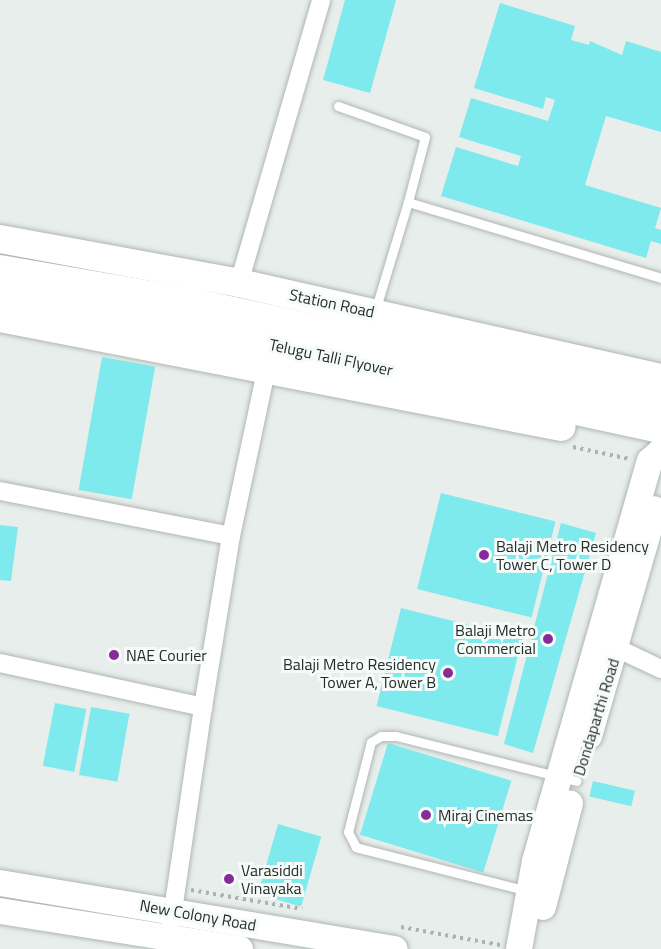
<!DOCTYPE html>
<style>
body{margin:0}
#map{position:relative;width:661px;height:949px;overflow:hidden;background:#e7eeeb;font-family:"Titillium Web",sans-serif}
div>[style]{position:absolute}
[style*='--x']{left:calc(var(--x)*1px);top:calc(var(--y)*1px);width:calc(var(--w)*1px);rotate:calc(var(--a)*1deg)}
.building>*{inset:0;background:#7feaed;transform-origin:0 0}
.path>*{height:4px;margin-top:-2px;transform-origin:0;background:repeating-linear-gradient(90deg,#adb2b0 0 3px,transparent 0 7.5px)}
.roads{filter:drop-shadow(0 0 2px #b0b6b3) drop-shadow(0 0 2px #b0b6b3)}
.lane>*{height:9px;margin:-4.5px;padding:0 4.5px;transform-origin:4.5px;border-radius:4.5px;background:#fff}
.street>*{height:18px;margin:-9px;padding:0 9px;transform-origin:9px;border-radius:9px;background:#fff}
.secondary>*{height:26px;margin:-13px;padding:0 13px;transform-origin:13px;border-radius:13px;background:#fff}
.primary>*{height:28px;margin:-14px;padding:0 14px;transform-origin:14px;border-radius:14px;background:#fff}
.dots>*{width:16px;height:16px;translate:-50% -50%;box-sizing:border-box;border:3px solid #f5fbf8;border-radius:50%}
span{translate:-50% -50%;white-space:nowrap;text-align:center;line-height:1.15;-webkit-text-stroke:6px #f5fbf8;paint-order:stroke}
.street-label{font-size:16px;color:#292c2a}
.poi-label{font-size:16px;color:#292c2a}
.left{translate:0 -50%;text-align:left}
.right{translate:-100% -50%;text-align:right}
</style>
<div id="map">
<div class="building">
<i style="clip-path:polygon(345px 0,396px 0,370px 93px,323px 80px)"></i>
<i style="clip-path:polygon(500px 3px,575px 26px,571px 40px,589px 45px,590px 41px,622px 55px,626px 41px,661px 52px,661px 132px,606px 116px,585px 185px,661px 208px,655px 228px,661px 230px,661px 244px,651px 241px,646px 258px,441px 196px,456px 147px,518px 166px,521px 156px,459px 137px,471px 98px,548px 121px,555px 100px,546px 97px,543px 109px,474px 88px)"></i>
<i style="left:102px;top:357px;width:54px;height:135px;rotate:10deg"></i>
<i style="left:441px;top:493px;width:118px;height:99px;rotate:14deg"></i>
<i style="clip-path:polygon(561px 523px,596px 533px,533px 753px,504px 744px)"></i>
<i style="clip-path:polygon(0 525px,18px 527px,11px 581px,0 580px)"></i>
<i style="left:401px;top:608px;width:125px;height:101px;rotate:14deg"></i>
<i style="left:55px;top:703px;width:32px;height:64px;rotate:11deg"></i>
<i style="left:91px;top:707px;width:39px;height:69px;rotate:10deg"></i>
<i style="left:388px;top:743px;width:129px;height:96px;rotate:17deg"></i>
<i style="left:593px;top:781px;width:43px;height:16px;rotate:13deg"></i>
<i style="left:278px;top:824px;width:45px;height:73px;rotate:16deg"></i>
</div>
<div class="path">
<i style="--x:573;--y:447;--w:58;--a:11.9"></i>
<i style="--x:191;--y:890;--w:113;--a:9.7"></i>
<i style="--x:401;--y:927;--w:101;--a:10.3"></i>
</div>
<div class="roads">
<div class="lane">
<i style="--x:338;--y:106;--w:92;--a:19.6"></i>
<i style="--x:425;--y:137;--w:67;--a:104.7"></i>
<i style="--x:375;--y:311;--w:114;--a:-73.2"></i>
<i style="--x:408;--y:202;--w:264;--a:16.7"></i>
<i style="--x:528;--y:891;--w:178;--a:-165.7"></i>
<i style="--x:356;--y:847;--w:17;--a:-118"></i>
<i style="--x:348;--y:832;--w:93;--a:-75.7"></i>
<i style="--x:371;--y:742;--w:12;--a:-31"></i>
<i style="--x:381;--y:736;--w:15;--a:0"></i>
<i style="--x:396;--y:736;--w:186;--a:14"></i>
</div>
<div class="street">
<i style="--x:239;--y:283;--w:295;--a:-73.8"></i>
<i style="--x:0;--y:491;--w:235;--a:11"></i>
<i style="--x:231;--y:536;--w:173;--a:-78"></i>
<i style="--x:606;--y:643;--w:61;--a:25.3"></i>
<i style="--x:0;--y:663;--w:208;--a:12.2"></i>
<i style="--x:203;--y:707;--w:173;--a:-80.7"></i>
<i style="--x:171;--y:924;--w:219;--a:-81.6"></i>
</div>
<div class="secondary">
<i style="--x:589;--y:736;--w:236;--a:-73.8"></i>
<i style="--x:0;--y:883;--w:400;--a:9.5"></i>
<i style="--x:543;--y:907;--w:107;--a:-75.4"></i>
<i style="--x:0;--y:911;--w:243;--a:9"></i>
<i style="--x:519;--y:949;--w:89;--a:-79.7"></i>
<i style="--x:535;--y:861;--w:416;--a:-74"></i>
<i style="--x:650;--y:461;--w:15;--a:-42"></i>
</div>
<div class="primary">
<i style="--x:0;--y:239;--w:243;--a:10.4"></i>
<i style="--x:239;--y:283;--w:433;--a:12.7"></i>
<i style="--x:0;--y:269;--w:199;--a:9.8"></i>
<i style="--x:196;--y:303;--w:476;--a:12.1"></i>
<i style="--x:0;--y:294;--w:196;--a:10"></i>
<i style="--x:193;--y:328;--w:479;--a:12.2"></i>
<i style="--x:0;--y:318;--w:572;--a:10.98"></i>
</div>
</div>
<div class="dots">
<i style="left:484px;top:555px;background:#862c99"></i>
<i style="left:548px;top:639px;background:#862c99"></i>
<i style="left:114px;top:655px;background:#862c99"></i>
<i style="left:448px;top:673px;background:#862c99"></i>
<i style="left:426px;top:815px;background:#862c99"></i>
<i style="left:229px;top:879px;background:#862c99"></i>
</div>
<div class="street-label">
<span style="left:332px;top:303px;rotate:12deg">Station Road</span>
<span style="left:331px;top:357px;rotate:12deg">Telugu Talli Flyover</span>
<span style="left:596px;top:717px;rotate:-73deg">Dondaparthi Road</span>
<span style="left:198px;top:915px;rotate:10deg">New Colony Road</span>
</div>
<div class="poi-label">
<span class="left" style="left:496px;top:555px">Balaji Metro Residency<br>Tower C, Tower D</span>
<span class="right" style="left:536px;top:639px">Balaji Metro<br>Commercial</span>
<span class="left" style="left:126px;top:655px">NAE Courier</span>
<span class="right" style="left:436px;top:673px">Balaji Metro Residency<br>Tower A, Tower B</span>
<span class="left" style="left:438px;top:815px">Miraj Cinemas</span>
<span class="left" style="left:241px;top:879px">Varasiddi<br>Vinayaka</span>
</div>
</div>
